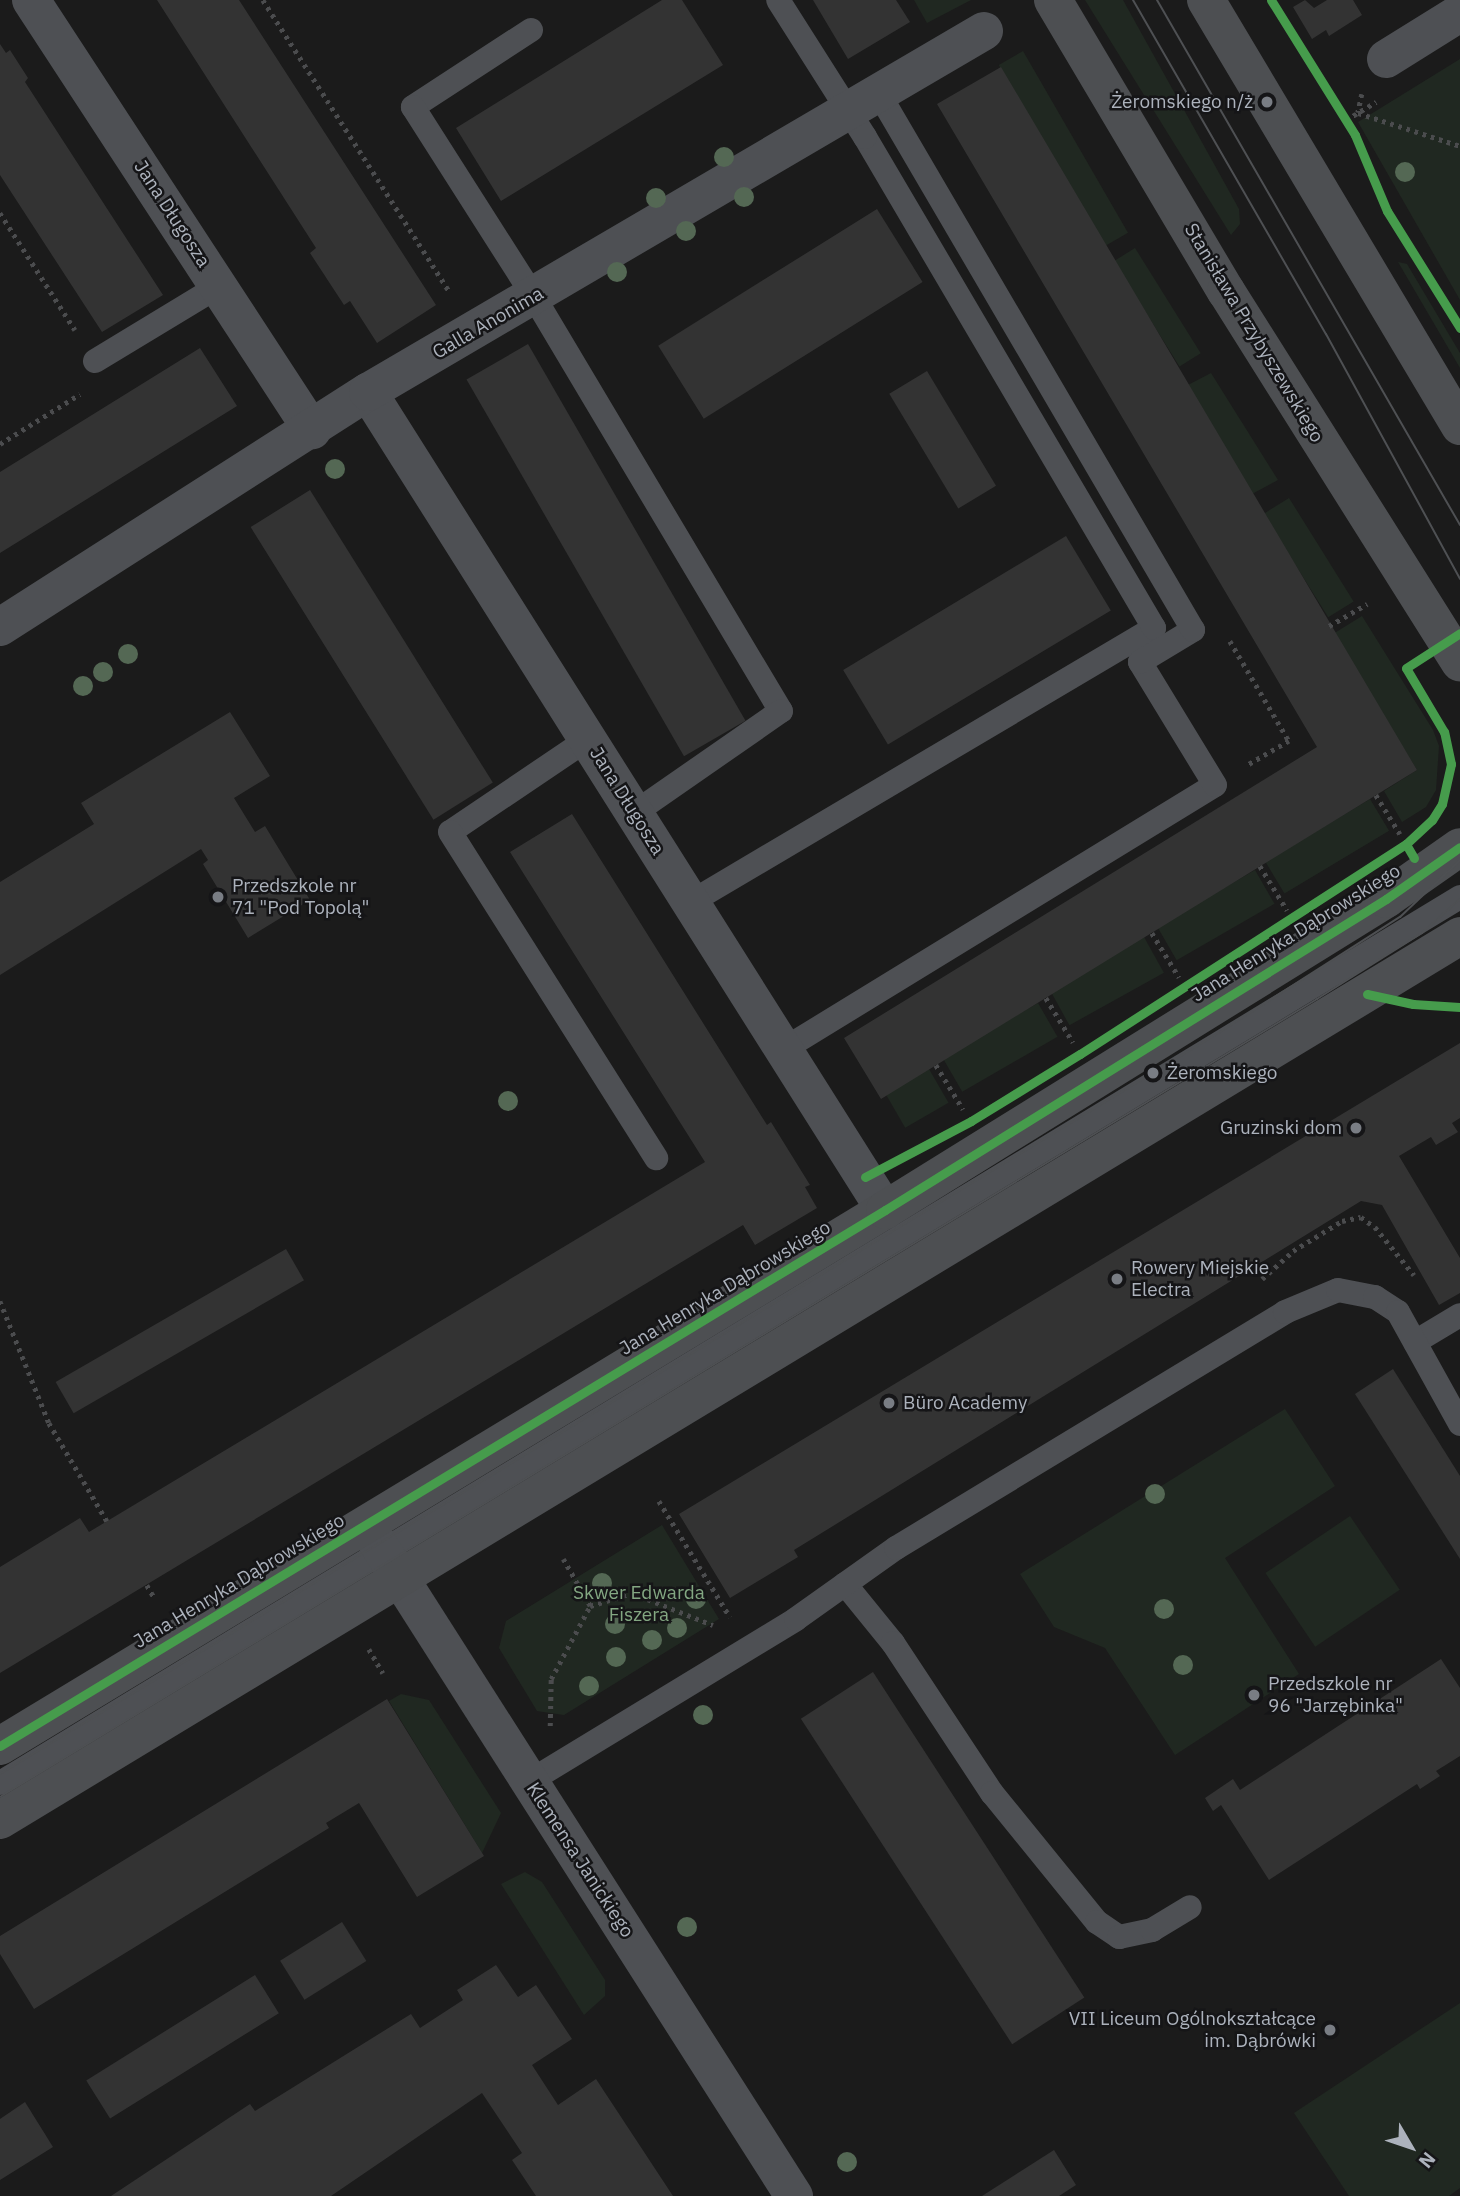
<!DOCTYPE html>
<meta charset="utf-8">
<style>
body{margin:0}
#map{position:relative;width:1460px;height:2196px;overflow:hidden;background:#1b1b1b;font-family:"IBM Plex Sans",sans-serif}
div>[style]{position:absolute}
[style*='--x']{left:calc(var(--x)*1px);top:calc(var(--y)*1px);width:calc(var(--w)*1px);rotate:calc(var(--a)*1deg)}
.green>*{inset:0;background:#202821;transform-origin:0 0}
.building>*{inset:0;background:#333;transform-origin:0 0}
.path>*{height:4.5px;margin-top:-2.25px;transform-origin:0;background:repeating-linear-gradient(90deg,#4b4c4e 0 3.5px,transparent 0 8.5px)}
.lane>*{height:24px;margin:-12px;padding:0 12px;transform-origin:12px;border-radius:12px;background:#4e5054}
.street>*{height:38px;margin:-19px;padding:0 19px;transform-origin:19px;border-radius:19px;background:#4e5054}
.secondary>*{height:38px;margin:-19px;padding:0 19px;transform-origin:19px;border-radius:19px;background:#4d4f52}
.tram>*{height:2px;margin:-1px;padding:0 1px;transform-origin:1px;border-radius:1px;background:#4e5053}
.cycleway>*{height:9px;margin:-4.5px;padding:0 4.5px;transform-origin:4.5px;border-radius:4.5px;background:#469c4c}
.trees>*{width:20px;height:20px;margin:-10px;border-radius:50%;background:#546854}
.dots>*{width:19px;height:19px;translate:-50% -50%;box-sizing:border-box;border:4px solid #151517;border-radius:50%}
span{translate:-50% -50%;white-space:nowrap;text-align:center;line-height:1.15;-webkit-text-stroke:5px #151517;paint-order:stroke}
.poi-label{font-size:19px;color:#acb2bc}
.right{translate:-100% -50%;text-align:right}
.left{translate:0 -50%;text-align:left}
.street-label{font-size:19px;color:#acb2bc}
.park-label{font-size:19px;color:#83a782}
.north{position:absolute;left:1376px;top:2112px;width:70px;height:70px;-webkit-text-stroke:5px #151517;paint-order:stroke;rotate:129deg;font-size:19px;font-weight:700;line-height:28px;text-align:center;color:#acb2bc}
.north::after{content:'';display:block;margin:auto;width:24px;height:32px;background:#acb2bc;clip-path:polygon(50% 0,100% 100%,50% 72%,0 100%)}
</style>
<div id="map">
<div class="green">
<i style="clip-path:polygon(914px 0,971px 0,927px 23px)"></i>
<i style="clip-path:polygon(1085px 0,1123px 0,1239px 209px,1240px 224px,1231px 235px)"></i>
<i style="left:1023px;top:51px;width:210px;height:28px;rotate:60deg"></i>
<i style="clip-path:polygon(1460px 59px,1460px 300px,1358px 122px)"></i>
<i style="left:1135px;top:248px;width:124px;height:25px;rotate:58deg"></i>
<i style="clip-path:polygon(1398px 262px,1407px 264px,1460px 353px,1460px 368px)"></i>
<i style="clip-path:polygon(1211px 373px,1278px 480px,1252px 494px,1188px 385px)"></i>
<i style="left:1289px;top:498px;width:122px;height:30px;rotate:58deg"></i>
<i style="clip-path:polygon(1362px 616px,1433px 730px,1439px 746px,1436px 790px,1426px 807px,1402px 822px,1384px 791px,1417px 770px,1333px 634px)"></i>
<i style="left:1370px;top:799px;width:37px;height:122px;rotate:59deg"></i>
<i style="left:1255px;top:870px;width:39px;height:113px;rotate:60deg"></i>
<i style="left:1144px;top:937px;width:41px;height:108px;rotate:61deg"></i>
<i style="left:1038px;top:1003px;width:39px;height:110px;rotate:60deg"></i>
<i style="left:929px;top:1069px;width:39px;height:50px;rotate:60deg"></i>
<i style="clip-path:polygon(1285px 1409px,1335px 1486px,1225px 1558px,1299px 1674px,1175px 1755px,1105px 1648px,1054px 1627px,1020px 1574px)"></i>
<i style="left:1350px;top:1516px;width:89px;height:102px;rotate:56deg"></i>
<i style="clip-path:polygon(662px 1525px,719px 1619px,564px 1715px,537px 1711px,499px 1648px,506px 1621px)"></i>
<i style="clip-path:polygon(401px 1694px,429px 1700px,501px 1813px,482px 1853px,389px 1701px)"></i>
<i style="clip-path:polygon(525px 1872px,542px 1882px,605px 1980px,605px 1996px,584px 2015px,501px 1884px)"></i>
<i style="clip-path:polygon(1460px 2003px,1460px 2188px,1449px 2196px,1349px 2196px,1294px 2113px)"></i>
</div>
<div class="building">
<i style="clip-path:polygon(157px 0,239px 0,436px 305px,377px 343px,350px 301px,344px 305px,310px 253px,316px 248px)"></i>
<i style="clip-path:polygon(662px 0,682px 0,723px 65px,501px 201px,456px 128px)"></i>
<i style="clip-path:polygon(813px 0,896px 0,910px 22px,848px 59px)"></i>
<i style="clip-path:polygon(1305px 0,1314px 8px,1327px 0,1353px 0,1362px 15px,1329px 36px,1326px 30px,1312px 39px,1293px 7px)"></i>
<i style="clip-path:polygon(0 44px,6px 53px,10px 50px,28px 78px,25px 82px,163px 295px,102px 332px,0 175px)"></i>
<i style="clip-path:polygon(1001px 67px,1417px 770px,881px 1099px,844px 1038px,1317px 747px,937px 104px)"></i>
<i style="left:877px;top:209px;width:86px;height:258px;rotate:58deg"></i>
<i style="left:528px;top:344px;width:435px;height:71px;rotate:60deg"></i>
<i style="clip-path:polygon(200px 348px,237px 406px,0 553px,0 472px)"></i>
<i style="left:927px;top:371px;width:134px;height:44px;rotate:59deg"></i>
<i style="left:310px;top:490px;width:345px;height:70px;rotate:58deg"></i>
<i style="left:1066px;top:536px;width:87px;height:260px;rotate:59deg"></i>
<i style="clip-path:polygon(230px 712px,270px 776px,234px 798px,255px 832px,265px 826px,310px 900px,248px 938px,203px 864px,208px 860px,201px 849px,0 975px,0 882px,94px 824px,81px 803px)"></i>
<i style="clip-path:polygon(572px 814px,767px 1125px,771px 1122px,810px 1185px,805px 1187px,817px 1208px,755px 1245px,743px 1225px,0 1673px,0 1567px,80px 1518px,89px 1532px,705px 1162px,510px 852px)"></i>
<i style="clip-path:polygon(1460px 1043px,1460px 1118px,1452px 1123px,1458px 1132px,1436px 1145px,1431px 1137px,1399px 1156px,1460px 1258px,1460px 1293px,1439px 1305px,1382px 1205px,1361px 1201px,794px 1550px,798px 1557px,730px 1598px,679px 1514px)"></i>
<i style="left:286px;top:1249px;width:36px;height:266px;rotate:60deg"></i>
<i style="clip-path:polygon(1393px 1369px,1460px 1476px,1460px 1559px,1355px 1394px)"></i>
<i style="clip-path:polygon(1441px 1659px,1460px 1688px,1460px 1756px,1436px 1771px,1440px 1776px,1420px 1789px,1417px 1784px,1269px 1880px,1221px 1805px,1213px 1811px,1205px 1798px,1233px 1779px,1240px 1790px)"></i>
<i style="left:873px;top:1672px;width:388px;height:86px;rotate:57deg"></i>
<i style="clip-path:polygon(387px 1699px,484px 1856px,417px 1897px,359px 1803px,326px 1823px,329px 1828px,34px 2009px,0 1954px,0 1936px)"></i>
<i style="left:342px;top:1922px;width:46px;height:73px;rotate:58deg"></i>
<i style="clip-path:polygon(496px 1965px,518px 1997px,536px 1985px,572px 2039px,532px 2065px,558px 2105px,596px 2079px,673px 2196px,536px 2196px,512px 2160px,522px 2153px,482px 2093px,331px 2196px,111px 2196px,250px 2104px,255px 2111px,411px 2014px,420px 2028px,463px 2000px,457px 1990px)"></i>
<i style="left:255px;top:1975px;width:45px;height:199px;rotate:58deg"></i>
<i style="clip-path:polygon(25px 2102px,53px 2147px,0 2180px,0 2119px)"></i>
<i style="clip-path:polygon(1054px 2150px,1076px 2185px,1059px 2196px,982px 2196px)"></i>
</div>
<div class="path">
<i style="--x:263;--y:0;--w:345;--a:57.4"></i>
<i style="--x:1362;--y:94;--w:19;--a:102"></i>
<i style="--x:1358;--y:113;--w:107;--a:17.9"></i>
<i style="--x:1346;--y:120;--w:35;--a:-31"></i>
<i style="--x:0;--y:213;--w:139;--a:57.3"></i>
<i style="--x:0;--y:444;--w:94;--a:-32"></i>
<i style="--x:1329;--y:626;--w:44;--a:-30.1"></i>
<i style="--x:1230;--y:641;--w:116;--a:59.5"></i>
<i style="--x:1289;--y:741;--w:48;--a:149.7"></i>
<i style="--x:1376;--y:795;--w:46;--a:58.4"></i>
<i style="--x:1260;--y:866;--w:52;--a:58.5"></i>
<i style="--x:1152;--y:933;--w:52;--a:58.5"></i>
<i style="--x:1046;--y:998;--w:52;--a:58.5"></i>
<i style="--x:936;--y:1065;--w:52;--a:58.5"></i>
<i style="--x:1262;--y:1279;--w:42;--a:-42.1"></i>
<i style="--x:1293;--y:1251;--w:57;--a:-31.5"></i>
<i style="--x:1342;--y:1221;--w:19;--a:-12"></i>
<i style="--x:1361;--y:1217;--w:17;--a:36"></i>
<i style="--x:1375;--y:1227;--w:62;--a:50.9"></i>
<i style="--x:0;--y:1301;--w:131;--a:68.1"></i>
<i style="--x:49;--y:1423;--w:114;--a:59.4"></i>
<i style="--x:659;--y:1501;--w:136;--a:58.5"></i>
<i style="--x:147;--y:1585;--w:16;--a:60"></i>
<i style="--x:590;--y:1606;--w:44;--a:-17.2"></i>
<i style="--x:632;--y:1593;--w:87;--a:21.6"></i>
<i style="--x:369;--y:1649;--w:28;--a:60"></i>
<i style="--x:550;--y:1726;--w:47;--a:-88.8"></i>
<i style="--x:551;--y:1679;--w:83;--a:-61.9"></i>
<i style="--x:590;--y:1606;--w:54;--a:-119.9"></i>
</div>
<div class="lane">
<i style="--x:531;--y:30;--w:141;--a:146.9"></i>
<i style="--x:413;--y:107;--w:225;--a:57.5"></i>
<i style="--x:534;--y:297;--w:482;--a:59.2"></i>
<i style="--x:781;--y:711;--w:179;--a:145.2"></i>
<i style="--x:95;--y:361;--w:145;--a:-31.2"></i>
<i style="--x:588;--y:739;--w:166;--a:146"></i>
<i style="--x:450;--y:832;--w:386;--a:57.7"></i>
<i style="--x:691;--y:902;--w:538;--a:-30.62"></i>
<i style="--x:1154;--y:628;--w:570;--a:-120.48"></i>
<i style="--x:865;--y:137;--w:162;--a:-122.4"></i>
<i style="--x:784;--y:1049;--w:505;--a:-31.49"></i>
<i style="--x:1215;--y:785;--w:144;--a:-121.4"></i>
<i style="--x:1140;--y:662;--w:62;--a:-31.1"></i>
<i style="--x:1193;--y:630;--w:621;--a:-120.36"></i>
<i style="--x:1415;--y:1342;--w:52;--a:-31"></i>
<i style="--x:845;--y:1584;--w:76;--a:50.9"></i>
<i style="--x:893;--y:1643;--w:180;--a:56.6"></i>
<i style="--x:992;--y:1793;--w:166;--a:50.9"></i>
<i style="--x:1097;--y:1922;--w:27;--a:34"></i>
<i style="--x:1119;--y:1937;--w:34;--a:-12"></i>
<i style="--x:1152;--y:1930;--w:44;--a:-31.2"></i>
<i style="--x:530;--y:1781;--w:311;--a:-31.3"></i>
<i style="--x:796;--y:1619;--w:123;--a:-35.4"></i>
<i style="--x:896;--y:1548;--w:455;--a:-31.2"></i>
<i style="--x:1285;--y:1312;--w:57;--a:-22.5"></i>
<i style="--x:1338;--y:1290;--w:38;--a:11"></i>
<i style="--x:1375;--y:1297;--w:27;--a:33"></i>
<i style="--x:1398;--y:1312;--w:128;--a:61"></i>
<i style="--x:0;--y:1783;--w:1708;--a:-31.25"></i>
</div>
<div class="street">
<i style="--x:31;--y:0;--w:514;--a:56.84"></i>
<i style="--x:1386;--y:59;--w:87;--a:-31.9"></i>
<i style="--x:368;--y:392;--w:968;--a:57.71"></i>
<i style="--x:0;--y:627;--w:437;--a:-32.6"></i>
<i style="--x:368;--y:392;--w:714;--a:-30.37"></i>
<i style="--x:366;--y:1525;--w:796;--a:57.47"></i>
</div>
<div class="secondary">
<i style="--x:1053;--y:0;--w:339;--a:59.3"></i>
<i style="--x:1226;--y:291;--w:439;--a:57.8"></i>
<i style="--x:1206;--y:0;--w:496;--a:59.2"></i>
<i style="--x:0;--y:1746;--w:1035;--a:-31.2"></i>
<i style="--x:885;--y:1210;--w:590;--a:-31.83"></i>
<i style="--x:1386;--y:899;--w:90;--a:-35.1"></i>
<i style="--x:0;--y:1820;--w:1707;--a:-31.19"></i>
</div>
<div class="tram">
<i style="--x:1133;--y:0;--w:386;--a:60"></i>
<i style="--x:1326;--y:334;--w:279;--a:61.3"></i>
<i style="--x:1157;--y:0;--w:606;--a:60.01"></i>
<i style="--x:0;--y:1774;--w:1428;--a:-31.31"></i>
<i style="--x:1220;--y:1032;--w:214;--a:-32.6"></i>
<i style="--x:1400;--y:917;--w:83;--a:-43.5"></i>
<i style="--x:0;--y:1797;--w:1540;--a:-31.21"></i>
<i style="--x:1317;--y:999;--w:124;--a:-32.2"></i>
<i style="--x:1422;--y:933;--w:51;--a:-41.8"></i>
</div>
<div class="cycleway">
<i style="--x:1271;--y:0;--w:159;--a:58.1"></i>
<i style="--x:1355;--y:135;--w:82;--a:67.2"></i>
<i style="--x:1387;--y:211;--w:138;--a:58"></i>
<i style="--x:1414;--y:858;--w:16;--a:-120"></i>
<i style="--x:1406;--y:844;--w:35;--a:-43"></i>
<i style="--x:1432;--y:820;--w:19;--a:-58"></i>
<i style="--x:1442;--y:804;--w:41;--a:-77.3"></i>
<i style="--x:1451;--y:764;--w:33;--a:-102"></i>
<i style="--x:1444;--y:732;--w:74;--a:-120.7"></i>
<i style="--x:1406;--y:668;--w:64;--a:-32.9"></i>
<i style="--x:1367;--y:994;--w:47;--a:12.3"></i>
<i style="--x:1413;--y:1004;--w:47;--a:3.7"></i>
<i style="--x:865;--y:1177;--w:120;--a:-27.8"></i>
<i style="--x:971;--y:1121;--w:128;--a:-31.6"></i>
<i style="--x:1080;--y:1054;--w:388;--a:-32.8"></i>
<i style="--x:0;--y:1746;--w:1035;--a:-31.2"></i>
<i style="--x:885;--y:1210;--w:590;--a:-31.83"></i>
<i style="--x:1386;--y:899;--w:90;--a:-35.1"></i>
</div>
<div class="trees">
<i style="left:724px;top:157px"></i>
<i style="left:1405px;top:172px"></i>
<i style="left:744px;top:197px"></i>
<i style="left:656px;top:198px"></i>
<i style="left:686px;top:231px"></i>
<i style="left:617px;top:272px"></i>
<i style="left:335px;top:469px"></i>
<i style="left:128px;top:654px"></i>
<i style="left:103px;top:672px"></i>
<i style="left:83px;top:686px"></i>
<i style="left:508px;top:1101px"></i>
<i style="left:1155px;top:1494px"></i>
<i style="left:602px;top:1583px"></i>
<i style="left:696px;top:1599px"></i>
<i style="left:1164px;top:1609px"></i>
<i style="left:615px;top:1624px"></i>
<i style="left:677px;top:1628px"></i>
<i style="left:652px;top:1640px"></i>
<i style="left:616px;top:1657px"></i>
<i style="left:1183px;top:1665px"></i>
<i style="left:589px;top:1686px"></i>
<i style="left:703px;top:1715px"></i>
<i style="left:687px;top:1927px"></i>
<i style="left:847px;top:2162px"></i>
</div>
<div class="dots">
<i style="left:1267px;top:102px;background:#797d84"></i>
<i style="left:218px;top:897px;background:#797d84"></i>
<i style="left:1153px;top:1073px;background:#797d84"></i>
<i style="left:1356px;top:1128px;background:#797d84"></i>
<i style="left:1117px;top:1279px;background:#797d84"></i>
<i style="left:889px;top:1403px;background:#797d84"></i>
<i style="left:1254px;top:1695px;background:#797d84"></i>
<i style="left:1330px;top:2030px;background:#797d84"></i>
</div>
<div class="poi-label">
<span class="right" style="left:1253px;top:102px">Żeromskiego n/ż</span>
<span class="left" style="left:232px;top:897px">Przedszkole nr<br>71 "Pod Topolą"</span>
<span class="left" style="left:1167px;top:1073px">Żeromskiego</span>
<span class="right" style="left:1342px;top:1128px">Gruzinski dom</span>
<span class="left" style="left:1131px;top:1279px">Rowery Miejskie<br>Electra</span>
<span class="left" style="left:903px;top:1403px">Büro Academy</span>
<span class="left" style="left:1268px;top:1695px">Przedszkole nr<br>96 "Jarzębinka"</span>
<span class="right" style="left:1316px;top:2030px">VII Liceum Ogólnokształcące<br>im. Dąbrówki</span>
</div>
<div class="street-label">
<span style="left:172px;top:214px;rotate:57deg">Jana Długosza</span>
<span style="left:488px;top:323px;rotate:-30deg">Galla Anonima</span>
<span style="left:1254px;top:333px;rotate:59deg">Stanisława Przybyszewskiego</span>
<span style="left:627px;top:801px;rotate:58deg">Jana Długosza</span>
<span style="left:1296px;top:933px;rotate:-32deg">Jana Henryka Dąbrowskiego</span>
<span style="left:725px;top:1288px;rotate:-31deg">Jana Henryka Dąbrowskiego</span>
<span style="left:239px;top:1581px;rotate:-31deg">Jana Henryka Dąbrowskiego</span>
<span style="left:580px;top:1860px;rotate:57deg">Klemensa Janickiego</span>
</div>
<div class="park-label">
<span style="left:639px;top:1604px">Skwer Edwarda<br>Fiszera</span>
</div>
<div class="north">N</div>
</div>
